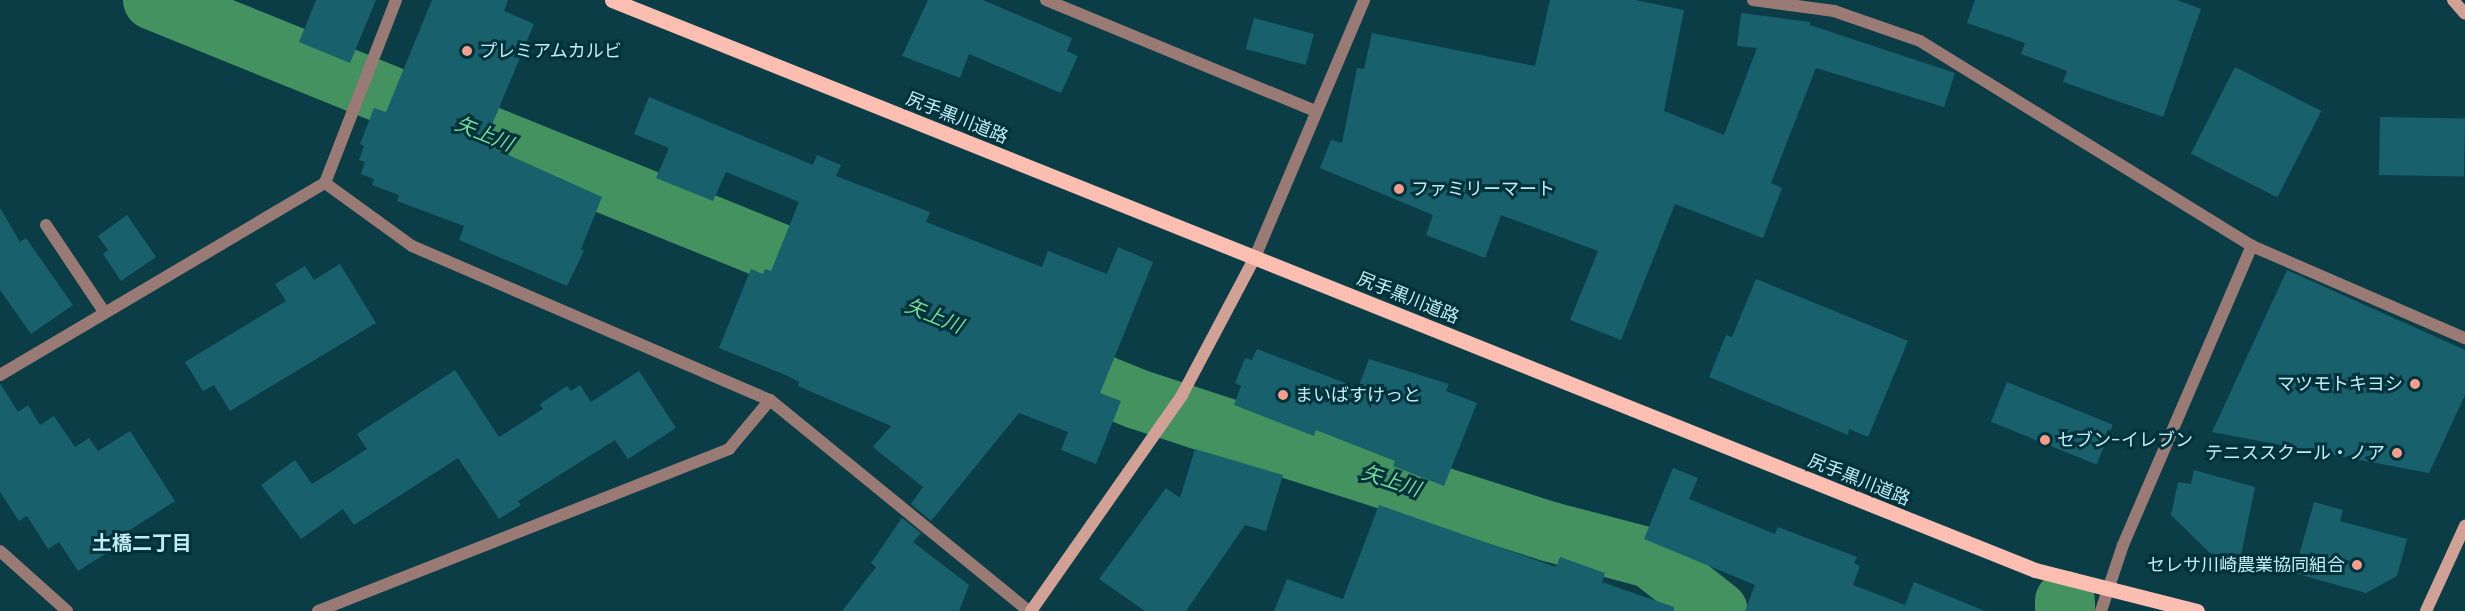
<!DOCTYPE html>
<meta charset="utf-8">
<style>
body{margin:0}
#map{position:relative;width:2465px;height:611px;overflow:hidden;background:#0a3d46;font-family:Poppins,"Noto Sans JP",sans-serif}
div>[style]{position:absolute}
[style*='--x']{left:calc(var(--x)*1px);top:calc(var(--y)*1px);width:calc(var(--w)*1px);rotate:calc(var(--a)*1deg)}
.river>*{height:60px;margin:-30px;padding:0 30px;transform-origin:30px;border-radius:30px;background:#44925f}
.building>*{inset:0;background:#19606d;transform-origin:0 0}
.lane>*{height:12px;margin:-6px;padding:0 6px;transform-origin:6px;border-radius:6px;background:#997a74}
.street>*{height:12px;margin:-6px;padding:0 6px;transform-origin:6px;border-radius:6px;background:#997a74}
.secondary>*{height:12px;margin:-6px;padding:0 6px;transform-origin:6px;border-radius:6px;background:#d1a196}
.primary>*{height:15px;margin:-7.5px;padding:0 7.5px;transform-origin:7.5px;border-radius:7.5px;background:#fcbeb0}
.dots>*{width:16px;height:16px;translate:-50% -50%;box-sizing:border-box;border:3px solid #00323b;border-radius:50%}
span{translate:-50% -50%;white-space:nowrap;text-align:center;line-height:1.15;-webkit-text-stroke:6px #00323b;paint-order:stroke}
.poi-label{font-size:18px;color:#c2ebf4}
.left{translate:0 -50%;text-align:left}
.right{translate:-100% -50%;text-align:right}
.street-label{font-size:18px;color:#c2ebf4}
.water-label{font-size:20px;color:#73dc96;font-style:italic}
.neighbourhood-label{font-size:20px;color:#c2ebf4;font-weight:700}
</style>
<div id="map">
<div class="river">
<i style="--x:153;--y:0;--w:756;--a:22.05"></i>
<i style="--x:1026;--y:354;--w:120;--a:22.1"></i>
<i style="--x:1137;--y:399;--w:93;--a:18.2"></i>
<i style="--x:1225;--y:428;--w:342;--a:17.7"></i>
<i style="--x:1551;--y:532;--w:102;--a:14.7"></i>
<i style="--x:1650;--y:558;--w:86;--a:37.9"></i>
<i style="--x:2065;--y:601;--w:10;--a:90"></i>
</div>
<div class="building">
<i style="clip-path:polygon(316px 0,376px 0,350px 63px,299px 42px)"></i>
<i style="clip-path:polygon(432px 0,508px 0,504px 11px,534px 24px,484px 144px,602px 197px,581px 249px,584px 251px,567px 286px,459px 240px,464px 226px,397px 201px,399px 195px,372px 185px,374px 179px,361px 174px,365px 162px,359px 160px,364px 146px,360px 144px,374px 108px,386px 112px)"></i>
<i style="clip-path:polygon(928px 0,983px 0,1072px 38px,1067px 51px,1078px 56px,1061px 93px,969px 54px,960px 78px,902px 56px)"></i>
<i style="clip-path:polygon(1550px 0,1635px 0,1684px 10px,1664px 111px,1724px 135px,1757px 48px,1737px 46px,1741px 13px,1810px 22px,1810px 25px,1955px 73px,1944px 107px,1816px 68px,1771px 183px,1782px 188px,1763px 238px,1675px 204px,1621px 340px,1570px 320px,1598px 251px,1501px 215px,1485px 258px,1426px 235px,1433px 215px,1320px 168px,1331px 140px,1342px 143px,1357px 68px,1364px 69px,1372px 33px,1535px 66px)"></i>
<i style="clip-path:polygon(1975px 0,2177px 0,2201px 9px,2163px 117px,2063px 82px,2067px 71px,2021px 54px,2025px 43px,1967px 23px)"></i>
<i style="left:1254px;top:18px;width:62px;height:32px;rotate:15deg"></i>
<i style="left:2235px;top:67px;width:97px;height:97px;rotate:27deg"></i>
<i style="clip-path:polygon(649px 97px,813px 165px,817px 155px,841px 165px,836px 176px,930px 212px,926px 222px,1042px 267px,1048px 251px,1107px 274px,1118px 247px,1153px 262px,1100px 393px,1121px 401px,1096px 464px,1061px 450px,1068px 432px,1019px 413px,931px 521px,911px 504px,923px 487px,873px 447px,891px 426px,798px 386px,799px 382px,788px 376px,719px 348px,751px 269px,763px 274px,765px 269px,771px 271px,799px 202px,726px 172px,713px 201px,656px 178px,669px 148px,634px 134px)"></i>
<i style="left:2380px;top:117px;width:85px;height:58px;rotate:1deg"></i>
<i style="clip-path:polygon(0 208px,20px 242px,26px 238px,73px 305px,31px 334px,0 290px)"></i>
<i style="clip-path:polygon(127px 215px,156px 257px,121px 281px,103px 254px,108px 250px,98px 236px)"></i>
<i style="clip-path:polygon(340px 264px,376px 323px,230px 411px,214px 385px,203px 391px,185px 362px,286px 301px,275px 284px,305px 266px,314px 280px)"></i>
<i style="clip-path:polygon(2287px 270px,2465px 350px,2465px 395px,2429px 473px,2212px 432px)"></i>
<i style="clip-path:polygon(1756px 279px,1908px 341px,1868px 437px,1849px 429px,1848px 435px,1709px 377px,1726px 335px,1732px 337px)"></i>
<i style="clip-path:polygon(1257px 349px,1358px 388px,1369px 359px,1449px 384px,1446px 391px,1477px 403px,1444px 486px,1393px 466px,1395px 461px,1316px 430px,1314px 436px,1234px 405px,1241px 386px,1235px 383px,1245px 358px,1252px 360px)"></i>
<i style="clip-path:polygon(455px 370px,499px 437px,543px 409px,540px 404px,567px 386px,571px 391px,580px 385px,591px 402px,639px 371px,676px 428px,628px 459px,615px 440px,518px 501px,521px 505px,499px 519px,458px 458px,354px 525px,343px 509px,301px 539px,261px 485px,295px 460px,312px 484px,367px 449px,357px 434px)"></i>
<i style="left:2007px;top:382px;width:114px;height:43px;rotate:22deg"></i>
<i style="clip-path:polygon(0 383px,18px 412px,28px 405px,40px 425px,54px 416px,75px 447px,89px 438px,98px 451px,130px 431px,175px 501px,122px 535px,126px 541px,78px 571px,59px 542px,48px 549px,27px 516px,19px 521px,0 492px)"></i>
<i style="clip-path:polygon(1195px 449px,1283px 475px,1266px 531px,1245px 525px,1186px 611px,1145px 611px,1099px 579px,1166px 488px,1180px 498px)"></i>
<i style="clip-path:polygon(1673px 468px,1698px 478px,1689px 499px,1775px 534px,1778px 527px,1857px 557px,1854px 563px,1860px 566px,1853px 585px,1905px 605px,1914px 582px,1985px 611px,1745px 611px,1755px 585px,1644px 539px)"></i>
<i style="clip-path:polygon(2194px 470px,2255px 487px,2240px 560px,2210px 553px,2171px 515px,2178px 482px,2191px 484px)"></i>
<i style="clip-path:polygon(2314px 502px,2343px 510px,2340px 521px,2407px 539px,2397px 576px,2366px 593px,2294px 573px)"></i>
<i style="clip-path:polygon(1379px 505px,1556px 567px,1560px 557px,1605px 573px,1602px 582px,1674px 607px,1674px 611px,1274px 611px,1287px 579px,1343px 599px)"></i>
<i style="clip-path:polygon(902px 518px,921px 533px,913px 542px,969px 585px,959px 611px,842px 611px,876px 567px,871px 563px)"></i>
</div>
<div class="lane">
<i style="--x:46;--y:225;--w:106;--a:56.2"></i>
</div>
<div class="street">
<i style="--x:1046;--y:0;--w:291;--a:22.4"></i>
<i style="--x:1753;--y:0;--w:82;--a:7.7"></i>
<i style="--x:1834;--y:11;--w:91;--a:19.2"></i>
<i style="--x:1920;--y:41;--w:390;--a:31.7"></i>
<i style="--x:2252;--y:246;--w:232;--a:23.4"></i>
<i style="--x:325;--y:183;--w:107;--a:35.9"></i>
<i style="--x:412;--y:246;--w:390;--a:23.3"></i>
<i style="--x:770;--y:400;--w:334;--a:39.2"></i>
<i style="--x:1255;--y:257;--w:279;--a:-67"></i>
<i style="--x:0;--y:375;--w:377;--a:-30.6"></i>
<i style="--x:325;--y:183;--w:196;--a:-68.8"></i>
<i style="--x:0;--y:551;--w:90;--a:41.8"></i>
<i style="--x:318;--y:611;--w:442;--a:-21.5"></i>
<i style="--x:729;--y:449;--w:64;--a:-50.1"></i>
<i style="--x:2101;--y:611;--w:70;--a:-71.6"></i>
<i style="--x:2123;--y:545;--w:326;--a:-66.7"></i>
</div>
<div class="secondary">
<i style="--x:2453;--y:0;--w:18;--a:49"></i>
<i style="--x:1031;--y:611;--w:264;--a:-55"></i>
<i style="--x:1182;--y:395;--w:156;--a:-62.1"></i>
<i style="--x:2426;--y:611;--w:94;--a:-65.4"></i>
</div>
<div class="primary">
<i style="--x:612;--y:0;--w:1533;--a:21.83"></i>
<i style="--x:2035;--y:570;--w:167;--a:14.2"></i>
</div>
<div class="dots">
<i style="left:467px;top:51px;background:#f49d8b"></i>
<i style="left:1399px;top:189px;background:#f49d8b"></i>
<i style="left:2415px;top:384px;background:#f49d8b"></i>
<i style="left:1283px;top:395px;background:#f49d8b"></i>
<i style="left:2045px;top:440px;background:#f49d8b"></i>
<i style="left:2397px;top:453px;background:#f49d8b"></i>
<i style="left:2357px;top:565px;background:#f49d8b"></i>
</div>
<div class="poi-label">
<span class="left" style="left:479px;top:51px">プレミアムカルビ</span>
<span class="left" style="left:1411px;top:189px">ファミリーマート</span>
<span class="right" style="left:2403px;top:384px">マツモトキヨシ</span>
<span class="left" style="left:1295px;top:395px">まいばすけっと</span>
<span class="left" style="left:2057px;top:440px">セブン-イレブン</span>
<span class="right" style="left:2385px;top:453px">テニススクール・ノア</span>
<span class="right" style="left:2345px;top:565px">セレサ川崎農業協同組合</span>
</div>
<div class="street-label">
<span style="left:957px;top:118px;rotate:22deg">尻手黒川道路</span>
<span style="left:1408px;top:298px;rotate:22deg">尻手黒川道路</span>
<span style="left:1859px;top:480px;rotate:22deg">尻手黒川道路</span>
</div>
<div class="water-label">
<span style="left:484px;top:134px;rotate:22deg">矢上川</span>
<span style="left:934px;top:316px;rotate:22deg">矢上川</span>
<span style="left:1391px;top:481px;rotate:18deg">矢上川</span>
</div>
<div class="neighbourhood-label">
<span style="left:142px;top:543px">土橋二丁目</span>
</div>
</div>
